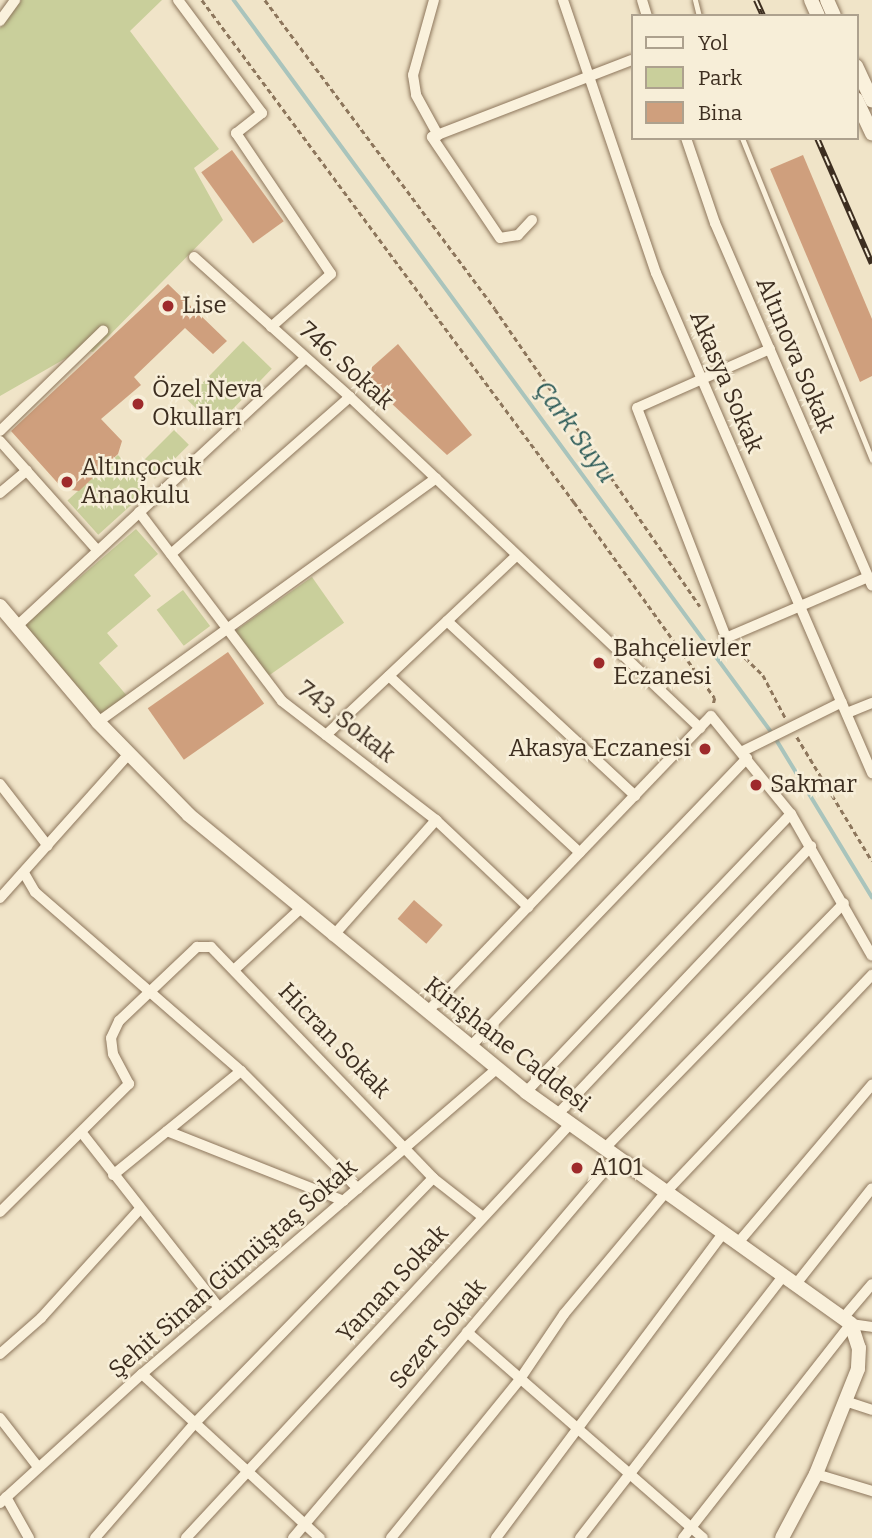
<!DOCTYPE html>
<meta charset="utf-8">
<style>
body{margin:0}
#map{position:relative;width:872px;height:1538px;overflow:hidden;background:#f0e4c8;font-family:Bitter,serif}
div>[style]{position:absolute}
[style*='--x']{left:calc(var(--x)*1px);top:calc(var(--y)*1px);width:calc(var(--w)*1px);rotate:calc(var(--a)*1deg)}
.green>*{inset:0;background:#c9cf9b;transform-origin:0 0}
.stream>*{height:3.5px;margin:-1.75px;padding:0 1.75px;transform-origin:1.75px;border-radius:1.75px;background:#a9c4bc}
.building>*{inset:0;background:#cf9f7d;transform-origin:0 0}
.path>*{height:2.5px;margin-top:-1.25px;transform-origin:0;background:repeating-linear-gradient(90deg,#8d765c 0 5px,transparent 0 8.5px)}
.roads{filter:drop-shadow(0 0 2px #8d765c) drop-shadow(0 0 2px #8d765c)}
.lane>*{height:5px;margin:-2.5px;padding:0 2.5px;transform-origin:2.5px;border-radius:2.5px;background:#faf1dc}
.street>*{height:10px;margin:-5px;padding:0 5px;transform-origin:5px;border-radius:5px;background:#faf1dc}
.secondary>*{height:14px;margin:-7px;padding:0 7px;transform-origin:7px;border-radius:7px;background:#faf1dc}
.rail>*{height:6px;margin-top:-3px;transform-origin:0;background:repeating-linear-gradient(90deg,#f7eed8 0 10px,#3d2e20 0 20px);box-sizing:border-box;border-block:2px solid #3d2e20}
.dots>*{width:19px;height:19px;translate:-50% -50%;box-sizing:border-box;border:4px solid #f7eed8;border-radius:50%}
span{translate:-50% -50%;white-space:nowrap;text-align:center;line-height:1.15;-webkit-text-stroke:5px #f7eed8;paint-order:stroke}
.poi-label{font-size:24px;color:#3d2e20}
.left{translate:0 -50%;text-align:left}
.right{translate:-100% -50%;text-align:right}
.street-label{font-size:24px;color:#3d2e20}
.water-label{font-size:26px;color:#2f5d5a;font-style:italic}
.legend{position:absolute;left:631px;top:14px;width:228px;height:126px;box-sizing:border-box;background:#f7eed8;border:2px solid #ada18e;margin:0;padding:9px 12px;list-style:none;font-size:21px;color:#3d2e20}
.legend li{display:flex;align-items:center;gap:14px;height:35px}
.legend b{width:35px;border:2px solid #ada18e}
</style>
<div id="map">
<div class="green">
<i style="clip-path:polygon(21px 0,162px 0,130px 31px,219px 149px,194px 168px,223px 220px,93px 352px,82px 349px,0 396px,0 28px)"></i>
<i style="left:243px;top:341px;width:40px;height:81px;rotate:44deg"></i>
<i style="left:174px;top:430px;width:21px;height:48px;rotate:45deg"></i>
<i style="left:118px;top:455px;width:46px;height:68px;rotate:48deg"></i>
<i style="clip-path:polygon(136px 529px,158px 554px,134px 575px,151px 596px,107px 633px,118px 646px,99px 663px,128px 697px,102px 720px,22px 627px)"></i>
<i style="left:312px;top:577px;width:56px;height:97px;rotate:55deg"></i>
<i style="left:183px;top:590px;width:45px;height:33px;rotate:53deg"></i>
</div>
<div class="stream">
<i style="--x:234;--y:0;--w:911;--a:53.71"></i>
<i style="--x:773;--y:734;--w:191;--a:58.7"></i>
</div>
<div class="building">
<i style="left:232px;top:150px;width:88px;height:38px;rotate:54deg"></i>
<i style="clip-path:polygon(803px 155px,872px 319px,872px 376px,860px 382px,770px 169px)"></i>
<i style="clip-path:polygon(168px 284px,227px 341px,213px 354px,185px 328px,134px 377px,141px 385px,101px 419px,122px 441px,118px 454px,79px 491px,63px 489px,11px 431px)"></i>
<i style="clip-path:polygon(398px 344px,472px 435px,447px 455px,362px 376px)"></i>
<i style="left:228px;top:652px;width:63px;height:98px;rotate:55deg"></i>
<i style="left:414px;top:900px;width:38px;height:25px;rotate:41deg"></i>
</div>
<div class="path">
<i style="--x:202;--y:0;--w:625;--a:53.46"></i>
<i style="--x:574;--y:502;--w:241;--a:54.3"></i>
<i style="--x:715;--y:698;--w:8;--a:104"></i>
<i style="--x:265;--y:0;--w:385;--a:53.3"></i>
<i style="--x:495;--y:309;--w:361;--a:55.4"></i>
<i style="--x:733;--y:646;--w:42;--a:44"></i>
<i style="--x:763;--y:675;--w:50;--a:62.4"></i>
<i style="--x:797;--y:737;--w:145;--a:58.8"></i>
</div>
<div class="roads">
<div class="lane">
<i style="--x:695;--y:0;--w:16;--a:76"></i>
<i style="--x:742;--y:138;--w:347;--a:68"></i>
</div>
<div class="street">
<i style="--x:178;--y:0;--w:141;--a:53.4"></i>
<i style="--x:262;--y:113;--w:33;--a:142"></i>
<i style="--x:236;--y:133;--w:170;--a:56"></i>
<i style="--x:331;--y:274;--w:80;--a:138.5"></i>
<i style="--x:434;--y:0;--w:78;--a:105.6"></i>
<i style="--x:413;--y:75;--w:20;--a:81"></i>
<i style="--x:416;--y:95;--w:46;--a:61.2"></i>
<i style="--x:563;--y:0;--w:288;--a:71.2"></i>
<i style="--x:656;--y:273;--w:545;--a:66.64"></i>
<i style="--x:642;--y:0;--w:17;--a:73"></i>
<i style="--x:0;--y:21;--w:26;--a:-54"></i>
<i style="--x:686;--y:138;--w:90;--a:71.2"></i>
<i style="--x:715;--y:223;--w:395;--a:66.6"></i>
<i style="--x:532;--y:220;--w:21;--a:133"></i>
<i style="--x:518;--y:235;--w:18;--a:171"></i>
<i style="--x:500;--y:238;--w:122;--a:-124"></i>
<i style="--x:432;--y:137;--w:214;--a:-21.1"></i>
<i style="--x:194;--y:257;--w:210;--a:41.9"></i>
<i style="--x:350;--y:397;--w:482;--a:43.4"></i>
<i style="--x:770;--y:349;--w:145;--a:156.1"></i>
<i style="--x:637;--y:408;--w:247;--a:68.8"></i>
<i style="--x:726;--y:638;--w:155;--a:-23.2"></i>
<i style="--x:0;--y:431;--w:144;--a:-44.2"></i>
<i style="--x:0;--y:441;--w:147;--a:48.3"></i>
<i style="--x:0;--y:493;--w:35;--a:-40"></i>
<i style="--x:139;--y:512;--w:237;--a:52.9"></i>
<i style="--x:282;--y:701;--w:195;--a:37.7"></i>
<i style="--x:436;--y:820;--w:127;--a:43.4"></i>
<i style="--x:171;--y:554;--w:238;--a:-41.3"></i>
<i style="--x:447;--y:621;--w:257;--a:42.9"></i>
<i style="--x:16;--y:627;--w:395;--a:-42.9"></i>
<i style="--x:389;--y:676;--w:260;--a:42.8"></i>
<i style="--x:847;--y:713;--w:27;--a:-22"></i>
<i style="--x:98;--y:722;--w:417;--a:-35.8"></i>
<i style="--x:326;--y:735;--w:262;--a:-43.3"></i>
<i style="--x:743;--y:751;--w:110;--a:-26.3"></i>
<i style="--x:0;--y:784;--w:78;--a:52.3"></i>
<i style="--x:24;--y:873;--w:22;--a:60"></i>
<i style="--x:35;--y:892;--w:273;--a:41"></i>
<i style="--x:241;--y:1071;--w:166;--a:45.2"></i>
<i style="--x:0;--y:898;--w:192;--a:-48.2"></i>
<i style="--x:333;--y:936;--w:155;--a:-48.4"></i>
<i style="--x:235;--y:969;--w:88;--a:-42.7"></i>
<i style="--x:427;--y:1012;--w:410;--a:-46.2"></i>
<i style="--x:711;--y:716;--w:127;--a:50.8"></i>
<i style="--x:791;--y:814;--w:163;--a:60.3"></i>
<i style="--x:471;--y:1046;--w:399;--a:-46.2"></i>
<i style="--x:526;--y:1092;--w:384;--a:-46.4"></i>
<i style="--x:557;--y:1115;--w:370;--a:-46.6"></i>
<i style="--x:167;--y:1131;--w:190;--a:21.6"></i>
<i style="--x:82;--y:1133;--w:222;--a:51.9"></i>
<i style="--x:605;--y:1148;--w:342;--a:-45.7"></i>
<i style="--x:113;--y:1175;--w:165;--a:-39.1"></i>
<i style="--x:0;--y:1212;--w:182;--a:-44.8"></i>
<i style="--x:129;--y:1084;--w:34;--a:-118"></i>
<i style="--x:113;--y:1054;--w:16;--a:-97"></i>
<i style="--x:111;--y:1038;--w:19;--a:-65"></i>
<i style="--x:119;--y:1021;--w:108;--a:-43.5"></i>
<i style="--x:197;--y:947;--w:14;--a:0"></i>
<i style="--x:211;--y:947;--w:320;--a:46.1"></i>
<i style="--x:433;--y:1178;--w:63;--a:38"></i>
<i style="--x:737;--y:1244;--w:209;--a:-49.7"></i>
<i style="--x:796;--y:1284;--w:122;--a:-51.6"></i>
<i style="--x:844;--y:1317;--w:43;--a:-49.7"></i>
<i style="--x:467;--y:1332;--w:313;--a:41.1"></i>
<i style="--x:0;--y:1354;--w:55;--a:-41.3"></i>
<i style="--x:41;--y:1318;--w:147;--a:-47.8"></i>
<i style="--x:142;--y:1374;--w:242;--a:42.7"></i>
<i style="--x:845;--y:1401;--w:28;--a:18"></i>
<i style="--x:0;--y:1418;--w:62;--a:52.2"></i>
<i style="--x:816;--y:1474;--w:59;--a:16.9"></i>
<i style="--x:6;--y:1497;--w:47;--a:60.7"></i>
<i style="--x:0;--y:1503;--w:192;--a:-42.3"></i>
<i style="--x:142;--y:1374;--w:468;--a:-40.7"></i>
<i style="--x:95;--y:1538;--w:151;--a:-49"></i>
<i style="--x:194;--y:1424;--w:343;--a:-45.8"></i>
<i style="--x:186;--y:1538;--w:565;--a:-47.15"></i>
<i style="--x:293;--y:1538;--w:499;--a:-49.7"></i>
<i style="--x:391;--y:1538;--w:205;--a:-50.9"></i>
<i style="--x:520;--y:1379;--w:78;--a:-55.9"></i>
<i style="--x:564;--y:1314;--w:158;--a:-50.1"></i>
<i style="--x:665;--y:1193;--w:301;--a:-46.5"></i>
<i style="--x:496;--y:1538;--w:379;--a:-53.3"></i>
<i style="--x:580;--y:1538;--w:331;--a:-52.2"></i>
<i style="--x:683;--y:1538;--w:272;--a:-51.9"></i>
<i style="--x:851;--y:1324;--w:21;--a:8"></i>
</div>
<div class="secondary">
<i style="--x:811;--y:0;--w:17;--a:66"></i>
<i style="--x:827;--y:0;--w:17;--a:66"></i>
<i style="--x:856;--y:66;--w:38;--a:65"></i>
<i style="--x:856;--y:99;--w:38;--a:65"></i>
<i style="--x:0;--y:606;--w:152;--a:49.8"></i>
<i style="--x:98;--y:722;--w:130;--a:45.6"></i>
<i style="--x:189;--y:815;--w:436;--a:39.4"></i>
<i style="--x:526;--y:1092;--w:399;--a:35.5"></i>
<i style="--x:851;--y:1324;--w:25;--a:72"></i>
<i style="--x:859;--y:1348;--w:21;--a:93"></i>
<i style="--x:858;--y:1369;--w:113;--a:111.8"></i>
<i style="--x:816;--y:1474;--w:72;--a:118"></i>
</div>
</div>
<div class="rail">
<i style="--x:756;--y:0;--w:17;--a:66"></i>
<i style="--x:817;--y:138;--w:137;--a:66.4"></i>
</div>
<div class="dots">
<i style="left:168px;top:306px;background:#9e2a2b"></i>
<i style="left:138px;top:404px;background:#9e2a2b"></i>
<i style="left:67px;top:482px;background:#9e2a2b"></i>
<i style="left:599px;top:663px;background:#9e2a2b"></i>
<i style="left:705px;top:749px;background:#9e2a2b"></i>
<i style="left:756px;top:785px;background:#9e2a2b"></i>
<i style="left:577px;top:1168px;background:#9e2a2b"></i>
</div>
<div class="poi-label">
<span class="left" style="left:182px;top:306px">Lise</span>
<span class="left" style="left:152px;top:404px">Özel Neva<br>Okulları</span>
<span class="left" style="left:81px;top:482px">Altınçocuk<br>Anaokulu</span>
<span class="left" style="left:613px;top:663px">Bahçelievler<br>Eczanesi</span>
<span class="right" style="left:691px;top:749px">Akasya Eczanesi</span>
<span class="left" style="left:770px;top:785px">Sakmar</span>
<span class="left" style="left:591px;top:1168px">A101</span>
</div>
<div class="street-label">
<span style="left:795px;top:355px;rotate:67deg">Altınova Sokak</span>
<span style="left:346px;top:366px;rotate:42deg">746. Sokak</span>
<span style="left:726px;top:382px;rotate:67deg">Akasya Sokak</span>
<span style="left:346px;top:722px;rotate:38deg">743. Sokak</span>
<span style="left:334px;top:1041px;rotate:46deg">Hicran Sokak</span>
<span style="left:507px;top:1045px;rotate:38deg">Kirişhane Caddesi</span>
<span style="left:233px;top:1269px;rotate:-41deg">Şehit Sinan Gümüştaş Sokak</span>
<span style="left:393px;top:1284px;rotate:-47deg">Yaman Sokak</span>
<span style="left:438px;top:1334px;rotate:-50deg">Sezer Sokak</span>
</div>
<div class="water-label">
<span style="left:575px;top:432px;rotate:54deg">Çark Suyu</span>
</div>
<ul class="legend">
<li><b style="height:9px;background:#faf1dc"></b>Yol</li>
<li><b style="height:19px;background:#c9cf9b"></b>Park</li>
<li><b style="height:19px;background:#cf9f7d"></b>Bina</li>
</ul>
</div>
